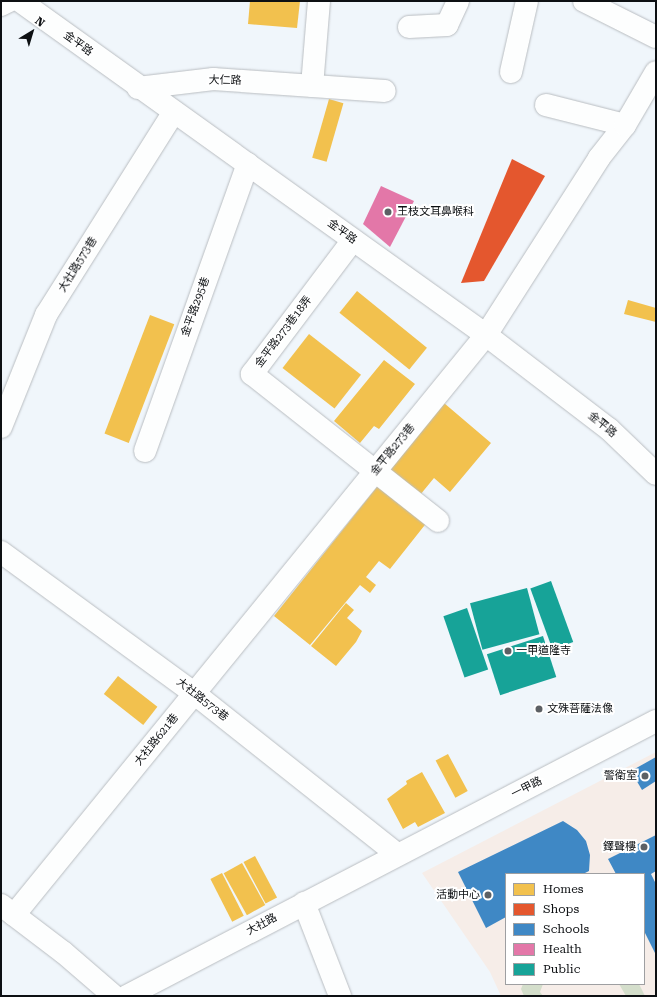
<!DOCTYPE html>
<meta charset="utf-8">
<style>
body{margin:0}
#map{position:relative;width:657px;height:997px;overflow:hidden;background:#f0f6fb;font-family:"Roboto Serif","Noto Sans TC",serif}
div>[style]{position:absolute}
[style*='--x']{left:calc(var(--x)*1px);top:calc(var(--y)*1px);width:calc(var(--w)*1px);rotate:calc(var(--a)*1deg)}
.education>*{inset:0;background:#f6ede8}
.green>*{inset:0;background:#d4decb}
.homes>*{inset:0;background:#f2c14e;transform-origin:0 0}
.shops>*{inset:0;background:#e4572e}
.schools>*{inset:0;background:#3f88c5}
.health>*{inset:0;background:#e377a8}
.public>*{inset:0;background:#17a398;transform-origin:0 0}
.roads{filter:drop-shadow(0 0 1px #b9bdc1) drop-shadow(0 0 1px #b9bdc1)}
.minor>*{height:22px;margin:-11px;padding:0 11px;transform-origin:11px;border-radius:11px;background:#fdfefe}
.dots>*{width:11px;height:11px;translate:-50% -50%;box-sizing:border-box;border:2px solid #fff;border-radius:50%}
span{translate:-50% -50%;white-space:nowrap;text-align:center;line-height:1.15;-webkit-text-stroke:4px #fff;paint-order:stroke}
.street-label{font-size:11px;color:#0d1013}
.poi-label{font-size:11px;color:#0d1013}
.left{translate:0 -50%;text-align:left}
.right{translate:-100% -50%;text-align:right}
.frame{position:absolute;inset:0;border:2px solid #0d1013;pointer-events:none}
.legend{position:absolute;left:505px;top:873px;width:140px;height:112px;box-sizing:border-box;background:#fff;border:1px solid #9e9fa1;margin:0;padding:5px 7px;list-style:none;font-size:12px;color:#0d1013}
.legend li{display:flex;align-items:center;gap:8px;height:20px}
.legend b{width:20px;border:1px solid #9e9fa1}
.north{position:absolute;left:12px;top:12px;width:40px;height:40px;-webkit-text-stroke:3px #fff;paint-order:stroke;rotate:38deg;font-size:11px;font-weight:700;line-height:16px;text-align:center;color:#0d1013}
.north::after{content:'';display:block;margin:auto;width:14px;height:18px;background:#0d1013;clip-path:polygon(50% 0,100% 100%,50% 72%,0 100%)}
</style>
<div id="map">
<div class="education">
<i style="clip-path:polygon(evenodd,656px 752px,656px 996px,501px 996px,490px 972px,422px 873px,656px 752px,506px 874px,644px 874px,644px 984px,506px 984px,506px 874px)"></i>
</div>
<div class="green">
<i style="clip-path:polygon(523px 984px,543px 984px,540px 992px,543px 996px,524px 996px,521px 989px)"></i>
<i style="clip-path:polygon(619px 984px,639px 984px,645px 996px,626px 996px)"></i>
</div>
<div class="homes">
<i style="clip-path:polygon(250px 1px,300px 1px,297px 28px,248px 24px)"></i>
<i style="left:329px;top:99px;width:15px;height:61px;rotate:16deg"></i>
<i style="left:357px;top:291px;width:90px;height:28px;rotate:39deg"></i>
<i style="clip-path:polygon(628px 300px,656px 308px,656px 322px,624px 314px)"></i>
<i style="left:150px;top:315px;width:26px;height:127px;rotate:21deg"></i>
<i style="left:309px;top:334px;width:66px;height:43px;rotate:38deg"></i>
<i style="clip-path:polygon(384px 360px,415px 384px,379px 429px,374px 426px,360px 443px,334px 421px)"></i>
<i style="clip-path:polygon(444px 403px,491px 443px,450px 492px,434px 478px,420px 495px,390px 469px)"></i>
<i style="clip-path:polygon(380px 483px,428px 521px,390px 569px,379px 561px,366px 577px,376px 585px,370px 593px,360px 585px,310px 645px,274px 616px)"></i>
<i style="clip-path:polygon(346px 603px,354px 610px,347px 618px,362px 631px,356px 642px,336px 666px,311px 646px)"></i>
<i style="left:118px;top:676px;width:50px;height:23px;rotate:38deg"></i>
<i style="left:448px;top:754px;width:42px;height:14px;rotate:62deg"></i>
<i style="clip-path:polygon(422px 772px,445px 813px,418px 827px,415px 822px,403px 829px,387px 799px,407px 784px,406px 781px)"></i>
<i style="left:255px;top:856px;width:47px;height:13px;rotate:62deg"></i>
<i style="left:242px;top:863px;width:48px;height:21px;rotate:61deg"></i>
<i style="left:222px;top:873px;width:48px;height:13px;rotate:63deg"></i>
</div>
<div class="shops">
<i style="clip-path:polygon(512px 159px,545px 176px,484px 281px,461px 283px)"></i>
</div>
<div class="schools">
<i style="clip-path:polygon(656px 757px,656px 781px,642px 790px,631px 771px)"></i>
<i style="clip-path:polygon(563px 821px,577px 830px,586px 841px,590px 855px,589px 871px,583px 874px,506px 874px,506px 917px,486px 928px,458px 872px)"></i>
<i style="clip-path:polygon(656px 835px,656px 871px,651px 874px,656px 884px,656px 955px,644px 931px,644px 874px,616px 874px,608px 859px)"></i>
</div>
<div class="health">
<i style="clip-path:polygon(381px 186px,414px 201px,390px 247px,363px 224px)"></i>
</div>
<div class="public">
<i style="left:551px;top:581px;width:65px;height:22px;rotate:70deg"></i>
<i style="left:527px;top:588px;width:48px;height:59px;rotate:75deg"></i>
<i style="left:467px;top:608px;width:65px;height:25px;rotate:71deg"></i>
<i style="left:543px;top:636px;width:43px;height:59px;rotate:72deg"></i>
</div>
<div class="roads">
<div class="minor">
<i style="--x:20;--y:1;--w:573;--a:35.63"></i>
<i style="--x:486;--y:335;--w:155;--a:37.4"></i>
<i style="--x:609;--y:429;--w:65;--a:43.8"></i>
<i style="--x:584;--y:1;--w:80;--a:26.6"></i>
<i style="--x:1;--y:5;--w:9;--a:-27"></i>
<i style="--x:409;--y:27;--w:38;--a:-3"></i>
<i style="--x:447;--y:25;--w:26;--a:-65"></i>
<i style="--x:511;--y:72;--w:73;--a:-77.3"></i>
<i style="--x:312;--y:86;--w:85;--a:-85.3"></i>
<i style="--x:138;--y:88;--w:76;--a:-6.8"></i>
<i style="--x:213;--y:79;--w:172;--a:4"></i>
<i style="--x:546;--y:105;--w:81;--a:14.2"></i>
<i style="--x:353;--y:240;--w:168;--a:127"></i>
<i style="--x:252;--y:374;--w:237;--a:38.3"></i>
<i style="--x:1;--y:427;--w:121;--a:-68.1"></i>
<i style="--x:46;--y:315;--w:240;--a:-57.8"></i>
<i style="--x:145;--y:451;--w:305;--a:-70.3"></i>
<i style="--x:1;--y:552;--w:240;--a:36.2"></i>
<i style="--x:195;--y:694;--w:258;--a:38.4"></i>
<i style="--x:304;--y:903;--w:100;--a:68.8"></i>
<i style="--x:1;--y:905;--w:78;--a:37.2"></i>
<i style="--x:63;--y:952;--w:67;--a:40.8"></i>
<i style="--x:14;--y:915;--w:748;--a:-50.86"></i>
<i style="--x:486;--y:335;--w:210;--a:-57.4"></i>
<i style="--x:599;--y:158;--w:42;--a:-51.8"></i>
<i style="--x:625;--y:125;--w:61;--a:-59.7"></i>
<i style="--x:127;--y:996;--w:596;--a:-27.47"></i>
</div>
</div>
<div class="dots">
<i style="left:388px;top:212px;background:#5c6064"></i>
<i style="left:508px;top:651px;background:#5c6064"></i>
<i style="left:539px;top:709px;background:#5c6064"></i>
<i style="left:645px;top:776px;background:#5c6064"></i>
<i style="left:644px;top:847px;background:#5c6064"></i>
<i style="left:488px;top:895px;background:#5c6064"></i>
</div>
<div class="street-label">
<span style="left:78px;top:44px;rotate:36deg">金平路</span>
<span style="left:225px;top:81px;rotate:1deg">大仁路</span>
<span style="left:342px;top:232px;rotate:36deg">金平路</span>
<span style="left:78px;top:265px;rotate:-58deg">大社路573巷</span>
<span style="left:196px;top:307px;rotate:-70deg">金平路295巷</span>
<span style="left:284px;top:332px;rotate:-53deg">金平路273巷18弄</span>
<span style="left:602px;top:425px;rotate:39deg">金平路</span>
<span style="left:393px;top:450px;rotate:-51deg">金平路273巷</span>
<span style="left:202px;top:700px;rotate:38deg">大社路573巷</span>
<span style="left:157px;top:740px;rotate:-51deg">大社路621巷</span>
<span style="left:527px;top:788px;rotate:-27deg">一甲路</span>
<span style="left:262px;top:925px;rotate:-28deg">大社路</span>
</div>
<div class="poi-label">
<span class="left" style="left:397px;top:212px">王枝文耳鼻喉科</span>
<span class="left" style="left:516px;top:651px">一甲道隆寺</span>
<span class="left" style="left:547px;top:709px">文殊菩薩法像</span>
<span class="right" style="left:637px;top:776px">警衛室</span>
<span class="right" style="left:636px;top:847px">鐸聲樓</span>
<span class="right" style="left:480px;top:895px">活動中心</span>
</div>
<div class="frame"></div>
<ul class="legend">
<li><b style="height:11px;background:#f2c14e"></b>Homes</li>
<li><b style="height:11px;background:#e4572e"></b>Shops</li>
<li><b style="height:11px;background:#3f88c5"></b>Schools</li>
<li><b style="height:11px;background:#e377a8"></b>Health</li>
<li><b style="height:11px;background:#17a398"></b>Public</li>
</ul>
<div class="north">N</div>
</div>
